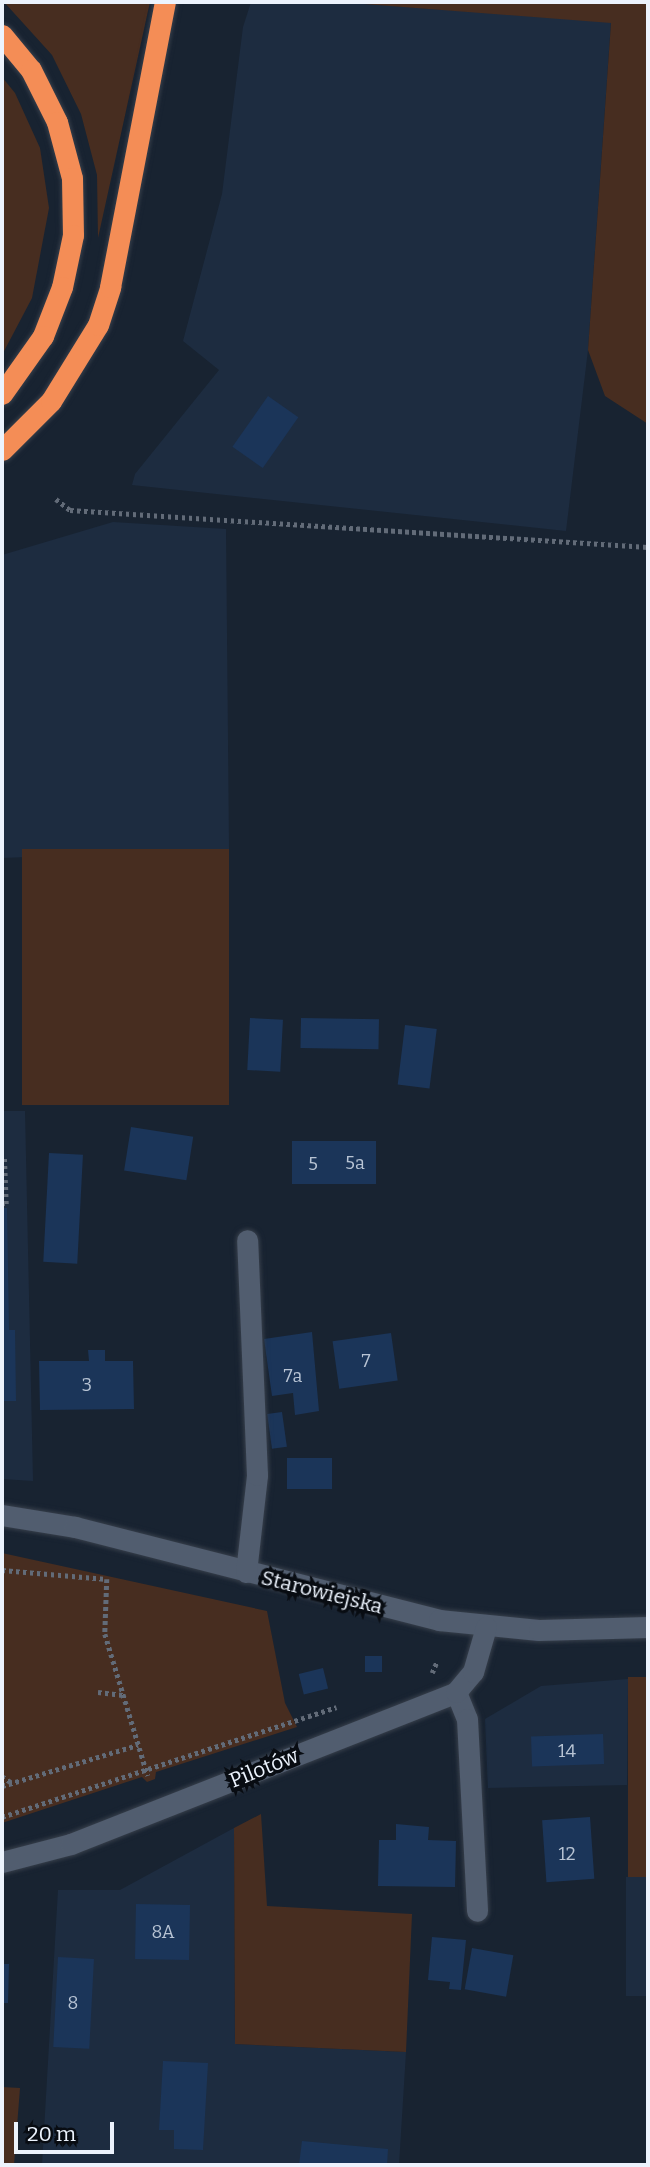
<!DOCTYPE html>
<meta charset="utf-8">
<style>
body{margin:0}
#map{position:relative;width:650px;height:2167px;overflow:hidden;background:#182331;font-family:Bitter,serif}
div>[style]{position:absolute}
[style*='--x']{left:calc(var(--x)*1px);top:calc(var(--y)*1px);width:calc(var(--w)*1px);rotate:calc(var(--a)*1deg)}
.built>*{inset:0;background:#1d2c40;transform-origin:0 0}
.green>*{inset:0;background:#472d20;transform-origin:0 0}
.building>*{inset:0;background:#1b3559;transform-origin:0 0}
.path>*{height:4.5px;margin-top:-2.25px;transform-origin:0;background:repeating-linear-gradient(90deg,#626b78 0 3.5px,transparent 0 7px)}
.roads{filter:drop-shadow(0 0 2px #373f4b) drop-shadow(0 0 2px #373f4b)}
.minor>*{height:21px;margin:-10.5px;padding:0 10.5px;transform-origin:10.5px;border-radius:10.5px;background:#515d6f}
.highway>*{height:21px;margin:-10.5px;padding:0 10.5px;transform-origin:10.5px;border-radius:10.5px;background:#f48d56}
span{translate:-50% -50%;white-space:nowrap;text-align:center;line-height:1.15;-webkit-text-stroke:7px #080c12;paint-order:stroke}
.number-label{font-size:18px;color:#b8c4d4}
.number-label span{-webkit-text-stroke-width:0}
.street-label{font-size:21px;color:#ecf3fd}
.frame{position:absolute;inset:0;border:4px solid #ecf3fd;pointer-events:none}
.scale{position:absolute;left:14px;top:2122px;width:100px;height:32px;box-sizing:border-box;border:4px solid #ecf3fd;border-top:0;padding-left:9px;font-size:21px;line-height:24px;white-space:nowrap;color:#ecf3fd;-webkit-text-stroke:5px #080c12;paint-order:stroke}
</style>
<div id="map">
<div class="built">
<i style="clip-path:polygon(251px 2px,338px 2px,611px 22px,588px 350px,566px 531px,132px 485px,135px 474px,219px 370px,183px 341px,222px 194px,243px 27px)"></i>
<i style="clip-path:polygon(113px 522px,226px 529px,229px 849px,2px 858px,2px 555px)"></i>
<i style="clip-path:polygon(2px 1111px,25px 1111px,33px 1481px,2px 1479px)"></i>
<i style="clip-path:polygon(628px 1679px,627px 1785px,488px 1788px,485px 1719px,541px 1686px)"></i>
<i style="clip-path:polygon(234px 1828px,235px 2044px,406px 2052px,399px 2165px,42px 2165px,58px 1890px,120px 1890px)"></i>
<i style="left:626px;top:1877px;width:22px;height:119px"></i>
</div>
<div class="green">
<i style="clip-path:polygon(4px 2px,150px 2px,98px 238px,97px 175px,81px 114px,52px 55px)"></i>
<i style="clip-path:polygon(338px 2px,648px 2px,648px 424px,605px 396px,588px 350px,611px 23px)"></i>
<i style="clip-path:polygon(2px 77px,15px 93px,40px 148px,49px 208px,32px 298px,2px 355px)"></i>
<i style="left:229px;top:849px;width:256px;height:207px;rotate:90deg"></i>
<i style="clip-path:polygon(2px 1553px,267px 1611px,285px 1703px,297px 1727px,156px 1772px,155px 1779px,147px 1782px,142px 1777px,2px 1823px)"></i>
<i style="left:648px;top:1677px;width:200px;height:20px;rotate:90deg"></i>
<i style="clip-path:polygon(261px 1814px,267px 1906px,412px 1914px,406px 2052px,235px 2044px,234px 1828px)"></i>
<i style="clip-path:polygon(2px 2087px,20px 2088px,14px 2165px,2px 2165px)"></i>
</div>
<div class="building">
<i style="left:268px;top:396px;width:37px;height:62px;rotate:35deg"></i>
<i style="left:250px;top:1018px;width:33px;height:52px;rotate:3deg"></i>
<i style="left:301px;top:1018px;width:78px;height:30px;rotate:1deg"></i>
<i style="left:405px;top:1025px;width:32px;height:60px;rotate:7deg"></i>
<i style="left:131px;top:1127px;width:63px;height:44px;rotate:9deg"></i>
<i style="left:376px;top:1141px;width:43px;height:84px;rotate:90deg"></i>
<i style="left:49px;top:1153px;width:34px;height:109px;rotate:3deg"></i>
<i style="clip-path:polygon(2px 1208px,7px 1208px,9px 1330px,15px 1330px,16px 1401px,2px 1401px)"></i>
<i style="clip-path:polygon(312px 1332px,319px 1411px,295px 1415px,293px 1393px,272px 1396px,264px 1339px)"></i>
<i style="left:391px;top:1333px;width:48px;height:59px;rotate:82deg"></i>
<i style="clip-path:polygon(88px 1350px,105px 1350px,105px 1361px,133px 1361px,134px 1409px,40px 1410px,39px 1361px,89px 1361px)"></i>
<i style="left:282px;top:1412px;width:35px;height:15px;rotate:82deg"></i>
<i style="left:287px;top:1458px;width:45px;height:31px"></i>
<i style="left:365px;top:1656px;width:17px;height:16px"></i>
<i style="left:323px;top:1668px;width:21px;height:25px;rotate:76deg"></i>
<i style="left:603px;top:1734px;width:30px;height:72px;rotate:88deg"></i>
<i style="left:590px;top:1817px;width:62px;height:48px;rotate:86deg"></i>
<i style="clip-path:polygon(396px 1824px,429px 1827px,428px 1840px,456px 1841px,455px 1887px,378px 1886px,379px 1840px,396px 1840px)"></i>
<i style="left:136px;top:1904px;width:54px;height:55px;rotate:1deg"></i>
<i style="clip-path:polygon(432px 1937px,466px 1940px,461px 1990px,449px 1989px,450px 1982px,428px 1980px)"></i>
<i style="left:472px;top:1948px;width:42px;height:42px;rotate:10deg"></i>
<i style="left:58px;top:1957px;width:36px;height:90px;rotate:3deg"></i>
<i style="clip-path:polygon(2px 1964px,9px 1964px,8px 2003px,2px 2003px)"></i>
<i style="clip-path:polygon(163px 2061px,208px 2063px,203px 2150px,174px 2149px,174px 2130px,159px 2130px)"></i>
<i style="clip-path:polygon(302px 2141px,388px 2149px,387px 2165px,299px 2165px)"></i>
</div>
<div class="path">
<i style="--x:56;--y:499;--w:18;--a:38"></i>
<i style="--x:70;--y:510;--w:579;--a:3.66"></i>
<i style="--x:2;--y:1204;--w:4;--a:0"></i>
<i style="--x:6;--y:1204;--w:49;--a:-92.3"></i>
<i style="--x:2;--y:1570;--w:105;--a:4.9"></i>
<i style="--x:107;--y:1579;--w:55;--a:92.1"></i>
<i style="--x:105;--y:1634;--w:148;--a:73.2"></i>
<i style="--x:432;--y:1673;--w:13;--a:-67"></i>
<i style="--x:98;--y:1692;--w:25;--a:7"></i>
<i style="--x:2;--y:1776;--w:12;--a:35"></i>
<i style="--x:2;--y:1786;--w:142;--a:-16.8"></i>
<i style="--x:2;--y:1817;--w:352;--a:-18.2"></i>
</div>
<div class="roads">
<div class="minor">
<i style="--x:2;--y:1515;--w:74;--a:9.3"></i>
<i style="--x:75;--y:1527;--w:376;--a:14.3"></i>
<i style="--x:439;--y:1620;--w:100;--a:5.7"></i>
<i style="--x:539;--y:1630;--w:109;--a:-1.6"></i>
<i style="--x:246;--y:1572;--w:98;--a:-83.5"></i>
<i style="--x:257;--y:1475;--w:235;--a:-92.4"></i>
<i style="--x:456;--y:1692;--w:29;--a:68"></i>
<i style="--x:467;--y:1719;--w:192;--a:87"></i>
<i style="--x:2;--y:1862;--w:71;--a:-14.6"></i>
<i style="--x:71;--y:1844;--w:414;--a:-21.5"></i>
<i style="--x:456;--y:1692;--w:26;--a:-50"></i>
<i style="--x:473;--y:1672;--w:47;--a:-73.9"></i>
</div>
<div class="highway">
<i style="--x:2;--y:35;--w:45;--a:50.4"></i>
<i style="--x:31;--y:70;--w:58;--a:63.4"></i>
<i style="--x:57;--y:122;--w:58;--a:75"></i>
<i style="--x:72;--y:178;--w:57;--a:89"></i>
<i style="--x:73;--y:235;--w:53;--a:101.9"></i>
<i style="--x:62;--y:287;--w:53;--a:111.2"></i>
<i style="--x:43;--y:336;--w:71;--a:125.3"></i>
<i style="--x:2;--y:450;--w:69;--a:-45"></i>
<i style="--x:51;--y:401;--w:89;--a:-58.3"></i>
<i style="--x:98;--y:325;--w:40;--a:-72"></i>
<i style="--x:110;--y:287;--w:290;--a:-79.1"></i>
</div>
</div>
<div class="number-label">
<span style="left:355px;top:1163px">5a</span>
<span style="left:313px;top:1164px">5</span>
<span style="left:366px;top:1361px">7</span>
<span style="left:293px;top:1376px">7a</span>
<span style="left:87px;top:1385px">3</span>
<span style="left:567px;top:1751px">14</span>
<span style="left:567px;top:1854px">12</span>
<span style="left:163px;top:1932px">8A</span>
<span style="left:73px;top:2003px">8</span>
</div>
<div class="street-label">
<span style="left:322px;top:1592px;rotate:14deg">Starowiejska</span>
<span style="left:264px;top:1768px;rotate:-22deg">Pilotów</span>
</div>
<div class="frame"></div>
<div class="scale">20 m</div>
</div>
